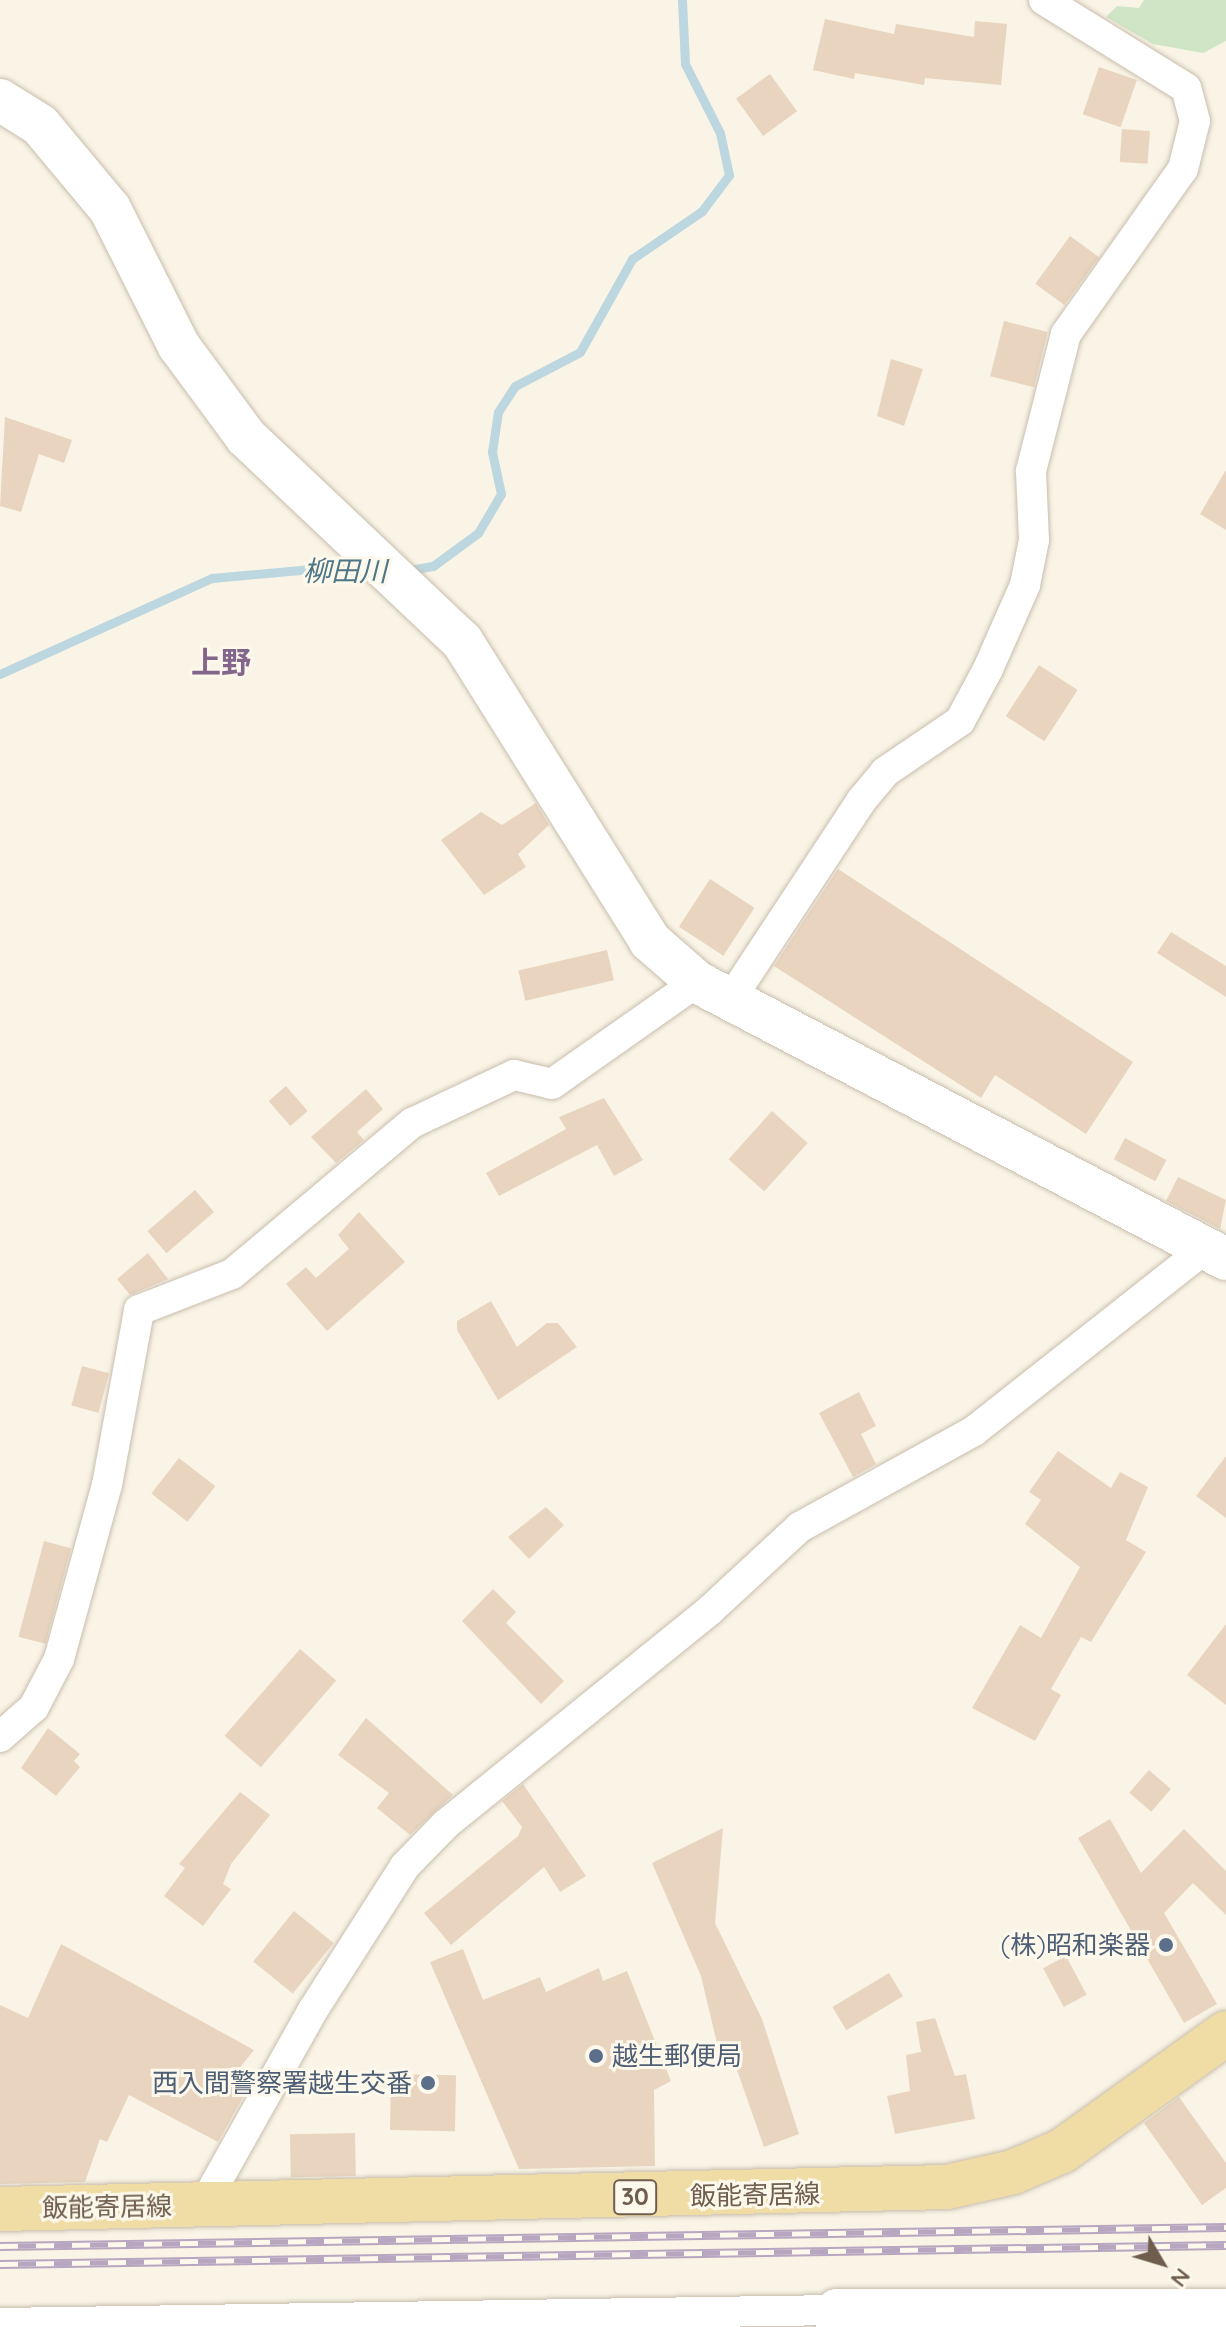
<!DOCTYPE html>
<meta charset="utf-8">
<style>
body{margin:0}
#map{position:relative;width:1226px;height:2327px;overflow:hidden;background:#f9f4e6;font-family:Quicksand,"Noto Sans JP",sans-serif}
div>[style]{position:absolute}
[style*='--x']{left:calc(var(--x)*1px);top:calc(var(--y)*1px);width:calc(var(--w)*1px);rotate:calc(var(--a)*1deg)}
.green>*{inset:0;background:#cfe5c6}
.stream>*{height:9px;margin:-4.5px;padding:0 4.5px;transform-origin:4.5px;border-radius:4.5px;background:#bdd7e0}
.building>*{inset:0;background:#e9d5bf;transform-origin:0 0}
.roads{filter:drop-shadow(0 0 2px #c9bdad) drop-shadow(0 0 2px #c9bdad)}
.street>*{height:30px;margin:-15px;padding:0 15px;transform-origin:15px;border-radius:15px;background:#fff}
.secondary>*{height:42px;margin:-21px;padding:0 21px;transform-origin:21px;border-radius:21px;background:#fff}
.primary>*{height:44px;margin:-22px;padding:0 22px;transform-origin:22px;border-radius:22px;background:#f0dda6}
.rail>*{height:9px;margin-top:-4.5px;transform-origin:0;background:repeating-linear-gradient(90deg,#fcf8eb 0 18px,#b8a6c1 0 36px);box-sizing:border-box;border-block:2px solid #b8a6c1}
.dots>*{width:22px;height:22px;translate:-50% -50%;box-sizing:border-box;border:4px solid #fcf8eb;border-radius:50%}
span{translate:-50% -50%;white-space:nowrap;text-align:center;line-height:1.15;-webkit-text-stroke:6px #fcf8eb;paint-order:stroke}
.shield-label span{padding:2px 6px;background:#fcf8eb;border:2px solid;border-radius:6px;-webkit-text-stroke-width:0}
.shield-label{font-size:24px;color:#6f5e4e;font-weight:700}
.service-label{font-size:26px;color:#4e5e75}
.right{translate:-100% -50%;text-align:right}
.left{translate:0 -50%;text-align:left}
.street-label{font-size:26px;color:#6f5e4e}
.water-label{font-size:28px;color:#4e7686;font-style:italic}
.quarter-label{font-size:30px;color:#83668b;font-weight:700}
.north{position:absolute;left:1122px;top:2223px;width:80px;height:80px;-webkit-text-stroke:6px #fcf8eb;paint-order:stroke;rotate:128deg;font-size:22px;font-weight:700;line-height:32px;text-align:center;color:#6f5e4e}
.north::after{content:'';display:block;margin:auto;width:28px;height:36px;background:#6f5e4e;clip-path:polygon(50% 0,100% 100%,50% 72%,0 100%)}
</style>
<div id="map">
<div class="green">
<i style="clip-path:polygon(1144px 0,1226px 0,1226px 41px,1203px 53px,1153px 44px,1106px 17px,1117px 6px,1139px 8px)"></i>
</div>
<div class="stream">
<i style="--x:404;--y:571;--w:29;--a:-10"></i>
<i style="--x:433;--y:566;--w:56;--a:-36.3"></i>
<i style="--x:478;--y:533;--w:45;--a:-59.5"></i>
<i style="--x:501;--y:494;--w:43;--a:-102.1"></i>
<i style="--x:492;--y:452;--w:40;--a:-81.5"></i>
<i style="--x:498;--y:412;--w:31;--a:-57"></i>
<i style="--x:515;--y:386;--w:73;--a:-27.6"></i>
<i style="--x:580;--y:352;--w:107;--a:-60.8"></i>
<i style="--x:632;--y:259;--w:85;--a:-34.4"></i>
<i style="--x:702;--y:211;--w:45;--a:-53.1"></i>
<i style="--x:729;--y:175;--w:43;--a:-102.1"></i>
<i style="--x:720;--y:133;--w:77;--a:-116.9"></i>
<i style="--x:685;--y:64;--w:64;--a:-92.7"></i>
<i style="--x:0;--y:674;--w:233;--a:-24.4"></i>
<i style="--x:212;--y:578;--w:122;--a:-5.2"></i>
<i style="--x:334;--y:567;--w:32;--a:9"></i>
</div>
<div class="building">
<i style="clip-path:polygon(825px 19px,894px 34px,896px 24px,974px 37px,975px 21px,1007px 24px,1001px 85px,925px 78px,924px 85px,855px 73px,854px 79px,813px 70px)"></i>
<i style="left:1099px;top:67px;width:40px;height:50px;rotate:19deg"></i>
<i style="left:770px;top:74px;width:46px;height:42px;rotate:54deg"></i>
<i style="left:1122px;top:129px;width:28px;height:33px;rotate:4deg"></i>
<i style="left:1070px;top:236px;width:36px;height:59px;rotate:36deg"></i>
<i style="left:1004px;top:321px;width:45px;height:57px;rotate:14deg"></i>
<i style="clip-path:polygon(891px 359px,923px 369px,904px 426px,877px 416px)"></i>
<i style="clip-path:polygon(5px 417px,72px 440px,64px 463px,39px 454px,21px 512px,0 506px)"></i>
<i style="clip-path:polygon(1226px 470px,1226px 530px,1200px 514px)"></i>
<i style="left:1039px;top:665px;width:46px;height:61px;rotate:33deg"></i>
<i style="clip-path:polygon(536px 803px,549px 825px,518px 854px,526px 867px,484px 895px,441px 840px,481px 812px,502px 825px)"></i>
<i style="clip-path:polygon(838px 869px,1133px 1062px,1086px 1134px,995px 1075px,981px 1098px,774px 966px)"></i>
<i style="left:710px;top:879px;width:53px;height:57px;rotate:33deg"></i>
<i style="clip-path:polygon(1171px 932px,1226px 966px,1226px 997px,1157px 953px)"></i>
<i style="left:607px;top:950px;width:31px;height:91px;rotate:77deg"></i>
<i style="left:286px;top:1086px;width:33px;height:23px;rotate:49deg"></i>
<i style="clip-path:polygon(366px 1089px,383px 1109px,357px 1132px,364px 1140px,336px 1163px,311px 1137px)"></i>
<i style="clip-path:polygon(604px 1098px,643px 1160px,614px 1176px,597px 1145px,499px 1196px,486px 1173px,566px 1129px,559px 1117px)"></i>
<i style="left:772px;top:1111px;width:48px;height:65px;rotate:42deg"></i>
<i style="left:1125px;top:1138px;width:47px;height:24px;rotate:28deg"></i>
<i style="clip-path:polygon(1178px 1177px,1226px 1200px,1220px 1229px,1166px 1201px)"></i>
<i style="left:195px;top:1190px;width:29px;height:63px;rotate:49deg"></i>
<i style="clip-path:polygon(359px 1212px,405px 1262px,327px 1331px,286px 1284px,306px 1267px,316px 1278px,349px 1249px,338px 1235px)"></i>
<i style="clip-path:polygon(148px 1253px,168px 1279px,130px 1295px,117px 1279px)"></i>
<i style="clip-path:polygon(491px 1301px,517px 1347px,547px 1323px,558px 1323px,577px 1347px,498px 1400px,457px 1330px,457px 1321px)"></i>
<i style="left:82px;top:1366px;width:28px;height:41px;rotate:15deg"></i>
<i style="clip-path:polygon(859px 1392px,876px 1426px,861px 1434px,876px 1464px,853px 1477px,819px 1413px)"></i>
<i style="clip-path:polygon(1058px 1451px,1111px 1488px,1120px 1472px,1148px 1487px,1126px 1540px,1146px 1552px,1091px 1642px,1081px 1637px,1051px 1689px,1061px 1695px,1035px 1741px,972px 1708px,1020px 1625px,1041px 1638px,1080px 1567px,1025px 1524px,1041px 1500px,1029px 1492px)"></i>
<i style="clip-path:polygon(1226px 1456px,1226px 1518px,1196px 1496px)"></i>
<i style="left:179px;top:1458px;width:46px;height:45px;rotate:38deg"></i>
<i style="clip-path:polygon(546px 1507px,564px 1525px,529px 1559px,508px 1537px)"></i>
<i style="left:44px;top:1541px;width:28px;height:99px;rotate:15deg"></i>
<i style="clip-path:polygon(493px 1589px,516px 1612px,506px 1623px,564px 1681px,541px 1704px,462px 1621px)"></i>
<i style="clip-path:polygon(1226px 1624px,1226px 1705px,1187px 1675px)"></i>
<i style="left:300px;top:1649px;width:48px;height:115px;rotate:41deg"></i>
<i style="clip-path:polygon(366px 1718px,453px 1795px,410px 1835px,377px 1808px,389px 1793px,338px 1755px)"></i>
<i style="clip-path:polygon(48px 1728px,80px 1754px,74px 1761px,80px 1767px,56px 1796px,21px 1768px)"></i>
<i style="left:1149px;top:1770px;width:29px;height:30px;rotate:41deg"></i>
<i style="clip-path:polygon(523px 1784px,586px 1876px,560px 1892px,544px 1867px,451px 1945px,424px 1913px,518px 1836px,522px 1827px,502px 1801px)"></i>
<i style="clip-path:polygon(240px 1792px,270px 1815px,231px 1864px,223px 1884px,231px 1889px,203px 1926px,164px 1896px,185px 1868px,179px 1864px)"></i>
<i style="clip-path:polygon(1110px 1819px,1141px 1873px,1184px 1829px,1226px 1871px,1226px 1915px,1193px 1883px,1164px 1913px,1217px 2004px,1184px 2023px,1078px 1838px)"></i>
<i style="clip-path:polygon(723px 1828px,715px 1923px,762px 2019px,799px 2134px,764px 2147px,731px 2053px,720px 2056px,701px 1976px,652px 1863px)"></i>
<i style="left:294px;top:1911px;width:51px;height:65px;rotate:39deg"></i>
<i style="clip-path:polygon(61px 1944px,254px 2050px,222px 2090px,258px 2070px,218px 2142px,129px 2095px,107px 2142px,100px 2139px,85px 2182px,0 2184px,0 2005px,28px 2018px)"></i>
<i style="clip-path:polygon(463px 1949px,483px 2000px,540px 1977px,546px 1992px,599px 1968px,603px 1981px,627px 1971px,671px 2081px,654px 2090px,655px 2166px,519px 2169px,430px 1962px)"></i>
<i style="left:1066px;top:1956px;width:44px;height:26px;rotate:62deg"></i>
<i style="left:889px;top:1973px;width:27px;height:66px;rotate:59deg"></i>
<i style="clip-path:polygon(935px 2018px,955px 2076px,966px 2074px,975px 2119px,895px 2134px,887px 2096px,910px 2091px,906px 2055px,921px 2052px,916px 2022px)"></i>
<i style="left:391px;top:2074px;width:65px;height:56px;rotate:1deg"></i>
<i style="clip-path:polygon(1179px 2097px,1226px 2163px,1226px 2188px,1202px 2205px,1144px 2123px)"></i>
<i style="left:355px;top:2133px;width:43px;height:65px;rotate:89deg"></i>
</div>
<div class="roads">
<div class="street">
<i style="--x:730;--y:1000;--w:238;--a:-56.6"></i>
<i style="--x:861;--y:801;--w:38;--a:-50"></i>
<i style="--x:885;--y:772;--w:91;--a:-34.2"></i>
<i style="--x:960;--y:721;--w:59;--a:-61.7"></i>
<i style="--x:988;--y:669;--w:92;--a:-66.2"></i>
<i style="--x:1025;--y:585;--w:46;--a:-78.7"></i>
<i style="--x:1034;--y:540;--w:69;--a:-92.5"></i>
<i style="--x:1031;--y:471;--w:141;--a:-75.7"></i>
<i style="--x:1066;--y:334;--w:202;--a:-54.7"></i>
<i style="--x:1183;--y:169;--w:49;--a:-76"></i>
<i style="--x:1195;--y:121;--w:34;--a:-105"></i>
<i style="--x:1186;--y:88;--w:167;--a:-148.2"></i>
<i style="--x:0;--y:1737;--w:45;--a:-41.4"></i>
<i style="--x:34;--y:1707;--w:54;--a:-62.5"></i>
<i style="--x:59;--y:1659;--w:180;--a:-74.6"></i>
<i style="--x:107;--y:1485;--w:178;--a:-79.6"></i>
<i style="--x:139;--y:1310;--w:100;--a:-21.2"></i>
<i style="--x:232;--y:1274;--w:235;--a:-40"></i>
<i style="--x:412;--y:1123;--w:113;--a:-25.2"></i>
<i style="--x:514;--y:1075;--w:39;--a:13"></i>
<i style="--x:552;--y:1084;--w:177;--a:-35.1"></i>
<i style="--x:203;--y:2206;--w:225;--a:-60.7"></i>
<i style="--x:313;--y:2010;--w:171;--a:-57.4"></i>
<i style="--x:405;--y:1866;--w:59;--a:-45.7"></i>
<i style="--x:446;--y:1824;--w:340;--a:-39"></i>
<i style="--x:710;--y:1610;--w:122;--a:-42.7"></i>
<i style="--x:800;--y:1527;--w:199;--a:-28.9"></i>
<i style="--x:974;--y:1431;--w:290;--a:-38.3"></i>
<i style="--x:0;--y:2323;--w:837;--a:-0.89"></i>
</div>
<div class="secondary">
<i style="--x:0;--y:100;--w:47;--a:32"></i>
<i style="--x:40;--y:125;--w:109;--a:50.2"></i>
<i style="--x:110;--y:209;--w:153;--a:63.3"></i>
<i style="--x:179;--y:346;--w:113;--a:53.6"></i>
<i style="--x:246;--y:437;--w:297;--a:43.4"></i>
<i style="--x:462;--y:641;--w:354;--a:57.9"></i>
<i style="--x:650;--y:941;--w:62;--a:41.1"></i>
<i style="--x:697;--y:982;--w:597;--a:27.64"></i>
<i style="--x:837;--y:2327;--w:17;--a:-90"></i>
<i style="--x:837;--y:2310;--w:389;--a:0"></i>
</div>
<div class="primary">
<i style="--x:0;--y:2209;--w:947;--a:-1.33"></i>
<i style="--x:947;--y:2187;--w:68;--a:-12.8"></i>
<i style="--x:1013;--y:2172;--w:53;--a:-23.2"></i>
<i style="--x:1062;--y:2151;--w:202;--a:-35.7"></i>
</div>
</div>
<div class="rail">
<i style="--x:0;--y:2246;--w:1226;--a:-0.89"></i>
<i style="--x:0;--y:2264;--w:1226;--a:-0.89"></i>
</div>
<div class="dots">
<i style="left:1166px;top:1945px;background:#5c6f8a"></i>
<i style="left:596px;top:2056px;background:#5c6f8a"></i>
<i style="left:428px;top:2083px;background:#5c6f8a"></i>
</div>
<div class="shield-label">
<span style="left:635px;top:2197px">30</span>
</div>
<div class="service-label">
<span class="right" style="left:1150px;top:1945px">(株)昭和楽器</span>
<span class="left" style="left:612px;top:2056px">越生郵便局</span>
<span class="right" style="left:412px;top:2083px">西入間警察署越生交番</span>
</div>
<div class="street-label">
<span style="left:755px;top:2195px;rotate:-1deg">飯能寄居線</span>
<span style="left:107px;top:2207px;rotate:-1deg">飯能寄居線</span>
</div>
<div class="water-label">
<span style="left:345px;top:571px">柳田川</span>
</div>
<div class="quarter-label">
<span style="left:221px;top:662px">上野</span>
</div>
<div class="north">N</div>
</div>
